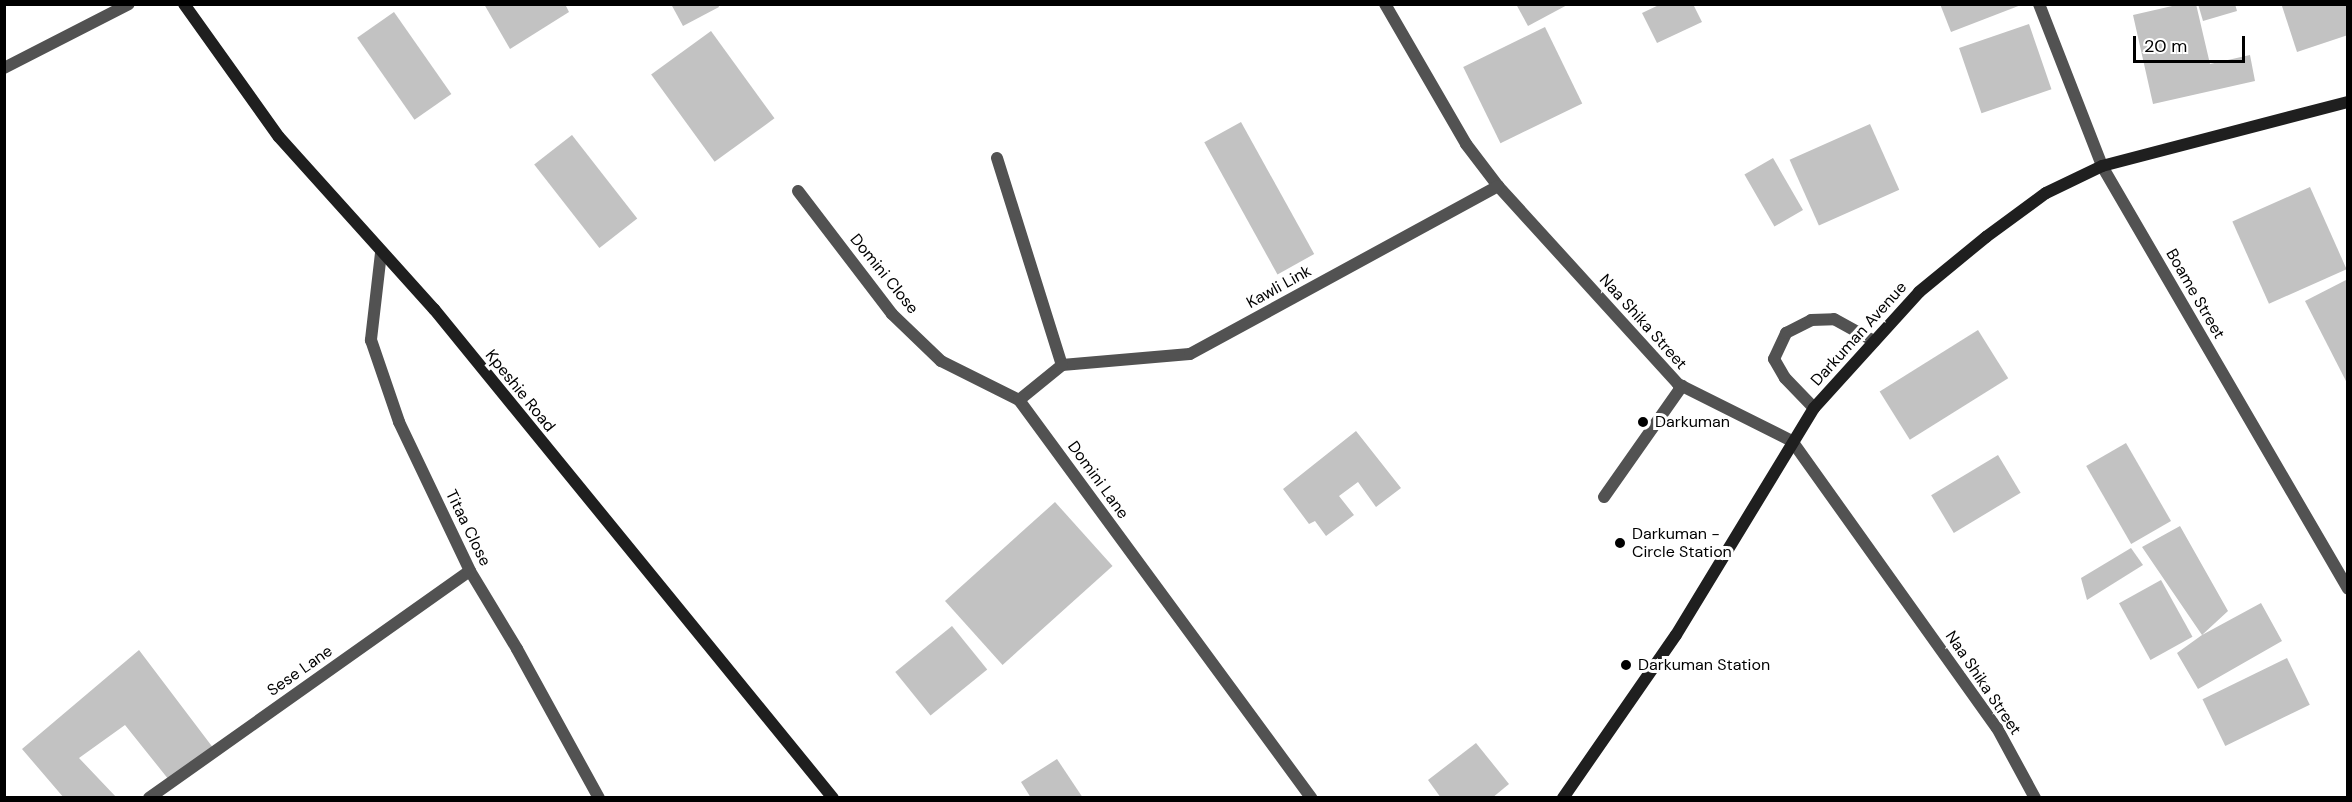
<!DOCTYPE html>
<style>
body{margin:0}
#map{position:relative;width:2352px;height:802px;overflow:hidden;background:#fff;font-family:"DM Sans",sans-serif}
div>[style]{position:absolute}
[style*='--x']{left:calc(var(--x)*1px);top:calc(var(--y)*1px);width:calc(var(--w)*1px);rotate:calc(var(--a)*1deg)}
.building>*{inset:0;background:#c2c2c2;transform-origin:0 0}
.lane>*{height:12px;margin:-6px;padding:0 6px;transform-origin:6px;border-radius:6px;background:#525252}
.street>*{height:12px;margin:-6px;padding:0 6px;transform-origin:6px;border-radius:6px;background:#525252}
.secondary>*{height:12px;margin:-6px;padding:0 6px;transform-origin:6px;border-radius:6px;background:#1f1f1f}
.dots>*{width:16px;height:16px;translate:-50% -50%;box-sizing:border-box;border:3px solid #fff;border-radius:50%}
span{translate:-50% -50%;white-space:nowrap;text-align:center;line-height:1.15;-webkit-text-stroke:6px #fff;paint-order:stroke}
.street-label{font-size:16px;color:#000}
.poi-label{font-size:16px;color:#000}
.left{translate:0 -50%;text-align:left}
.frame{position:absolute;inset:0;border:6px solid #000;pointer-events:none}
.scale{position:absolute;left:2133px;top:36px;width:112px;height:27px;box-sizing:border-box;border:3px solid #000;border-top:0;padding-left:8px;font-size:18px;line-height:21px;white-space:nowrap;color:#000;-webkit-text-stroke:4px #fff;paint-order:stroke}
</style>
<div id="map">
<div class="building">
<i style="clip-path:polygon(484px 4px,565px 4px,569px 12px,510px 49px)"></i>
<i style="clip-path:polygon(671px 4px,718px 4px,719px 7px,683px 26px)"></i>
<i style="clip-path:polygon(1516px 4px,1569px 4px,1528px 26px)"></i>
<i style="clip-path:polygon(1661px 4px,1693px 4px,1702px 22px,1657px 43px,1642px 13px)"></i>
<i style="clip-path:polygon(1940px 4px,2021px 4px,2021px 5px,1951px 32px)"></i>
<i style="clip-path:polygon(2181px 4px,2196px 4px,2210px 64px,2250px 55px,2255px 81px,2153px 104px,2133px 15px)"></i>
<i style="clip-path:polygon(2198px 4px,2235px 4px,2237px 11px,2203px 21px)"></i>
<i style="clip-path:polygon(2285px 4px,2348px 4px,2348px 35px,2297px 52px,2282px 6px)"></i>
<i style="left:394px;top:12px;width:100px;height:45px;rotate:55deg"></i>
<i style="left:2029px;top:24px;width:69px;height:74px;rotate:71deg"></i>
<i style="left:1545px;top:27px;width:85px;height:91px;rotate:64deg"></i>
<i style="left:711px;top:31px;width:108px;height:74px;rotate:54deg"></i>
<i style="left:1241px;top:122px;width:151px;height:42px;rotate:61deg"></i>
<i style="left:1870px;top:124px;width:72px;height:88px;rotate:66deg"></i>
<i style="left:572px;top:135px;width:106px;height:48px;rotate:52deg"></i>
<i style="left:1773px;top:158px;width:60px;height:33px;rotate:60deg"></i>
<i style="left:2310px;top:187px;width:90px;height:85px;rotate:66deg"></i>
<i style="clip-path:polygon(2348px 279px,2348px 385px,2305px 301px)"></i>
<i style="left:1978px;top:330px;width:57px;height:116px;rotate:58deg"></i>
<i style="clip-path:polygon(1356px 431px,1401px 488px,1376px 507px,1358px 482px,1339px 496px,1354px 515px,1326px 536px,1315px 521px,1309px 524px,1283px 489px)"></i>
<i style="left:2126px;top:443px;width:90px;height:46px;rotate:60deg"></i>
<i style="left:1998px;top:455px;width:44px;height:78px;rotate:59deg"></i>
<i style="left:1055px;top:502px;width:86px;height:148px;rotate:48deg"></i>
<i style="clip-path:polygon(2180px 526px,2228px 611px,2202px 635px,2261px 603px,2282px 641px,2198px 689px,2177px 653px,2202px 635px,2142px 547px)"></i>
<i style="clip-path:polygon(2131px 548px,2143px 565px,2087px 600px,2081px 578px)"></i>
<i style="left:2161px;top:580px;width:65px;height:48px;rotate:61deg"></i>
<i style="left:952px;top:626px;width:56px;height:73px;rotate:51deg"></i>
<i style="clip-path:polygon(139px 650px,214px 749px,169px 780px,125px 725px,79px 758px,117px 798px,64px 798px,22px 749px)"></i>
<i style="left:2287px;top:658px;width:52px;height:94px;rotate:64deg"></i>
<i style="clip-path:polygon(1476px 743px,1509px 784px,1492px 798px,1441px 798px,1428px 780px)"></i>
<i style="clip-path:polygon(1057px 759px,1083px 798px,1031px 798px,1021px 782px)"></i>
</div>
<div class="lane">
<i style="--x:1814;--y:408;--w:42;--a:-134"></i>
<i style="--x:1785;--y:378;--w:22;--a:-120"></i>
<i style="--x:1774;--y:359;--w:29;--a:-65"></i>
<i style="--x:1786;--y:333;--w:28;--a:-27"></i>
<i style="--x:1811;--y:320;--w:23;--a:-2"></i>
<i style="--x:1834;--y:319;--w:46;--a:28.8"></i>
<i style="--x:1604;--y:497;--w:136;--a:-54.9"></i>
</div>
<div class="street">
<i style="--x:1385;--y:4;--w:162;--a:59.9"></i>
<i style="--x:1466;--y:144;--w:53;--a:52.7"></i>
<i style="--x:1498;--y:186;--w:268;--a:47.7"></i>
<i style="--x:1678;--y:384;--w:127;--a:26.6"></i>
<i style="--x:1792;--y:441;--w:353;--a:54.5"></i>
<i style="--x:1997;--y:728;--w:80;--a:61.5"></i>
<i style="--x:2039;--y:4;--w:174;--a:68.7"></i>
<i style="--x:2102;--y:166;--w:489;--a:59.8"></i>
<i style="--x:4;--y:68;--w:140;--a:-27.1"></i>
<i style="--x:997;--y:158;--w:217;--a:72.6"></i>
<i style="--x:798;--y:191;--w:155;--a:52.6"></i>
<i style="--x:892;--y:314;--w:68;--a:43.8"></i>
<i style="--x:941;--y:361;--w:87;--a:26.6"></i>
<i style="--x:1019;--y:400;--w:494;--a:53.7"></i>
<i style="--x:381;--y:253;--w:88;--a:96.6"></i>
<i style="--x:371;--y:340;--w:87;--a:71.1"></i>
<i style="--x:399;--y:422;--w:165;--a:64.5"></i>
<i style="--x:470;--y:571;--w:91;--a:58.9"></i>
<i style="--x:517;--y:649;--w:170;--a:61.2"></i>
<i style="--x:1062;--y:365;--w:128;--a:-4.9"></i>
<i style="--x:1190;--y:354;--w:351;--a:-28.6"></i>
<i style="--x:1019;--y:400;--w:55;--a:-39.1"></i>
<i style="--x:149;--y:798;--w:393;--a:-35.3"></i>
</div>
<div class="secondary">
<i style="--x:184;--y:4;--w:163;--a:54.5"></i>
<i style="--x:279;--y:137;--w:232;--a:48"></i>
<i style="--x:434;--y:309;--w:631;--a:50.79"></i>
<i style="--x:1563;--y:798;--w:198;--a:-55.3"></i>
<i style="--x:1676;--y:635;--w:266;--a:-58.7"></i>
<i style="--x:1814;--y:408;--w:156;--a:-47.8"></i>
<i style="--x:1919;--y:292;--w:87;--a:-39.4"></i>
<i style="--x:1986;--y:237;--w:74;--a:-36.3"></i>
<i style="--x:2046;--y:193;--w:62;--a:-25.7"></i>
<i style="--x:2102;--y:166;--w:254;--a:-14.6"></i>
</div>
<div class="dots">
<i style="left:1643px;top:422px;background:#000"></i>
<i style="left:1620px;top:543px;background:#000"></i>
<i style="left:1626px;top:665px;background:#000"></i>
</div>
<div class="street-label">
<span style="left:884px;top:274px;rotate:51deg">Domini Close</span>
<span style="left:1279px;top:287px;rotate:-29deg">Kawli Link</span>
<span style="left:2195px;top:294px;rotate:60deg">Boame Street</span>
<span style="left:1643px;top:322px;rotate:48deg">Naa Shika Street</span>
<span style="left:1859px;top:334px;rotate:-48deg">Darkuman Avenue</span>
<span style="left:520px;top:391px;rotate:51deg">Kpeshie Road</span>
<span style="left:1098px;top:480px;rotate:54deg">Domini Lane</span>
<span style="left:468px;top:528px;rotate:64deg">Titaa Close</span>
<span style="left:300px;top:671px;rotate:-35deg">Sese Lane</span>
<span style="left:1983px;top:683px;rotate:56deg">Naa Shika Street</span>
</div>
<div class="poi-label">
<span class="left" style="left:1655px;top:422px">Darkuman</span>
<span class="left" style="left:1632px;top:543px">Darkuman -<br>Circle Station</span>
<span class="left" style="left:1638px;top:665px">Darkuman Station</span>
</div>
<div class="frame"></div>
<div class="scale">20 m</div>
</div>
